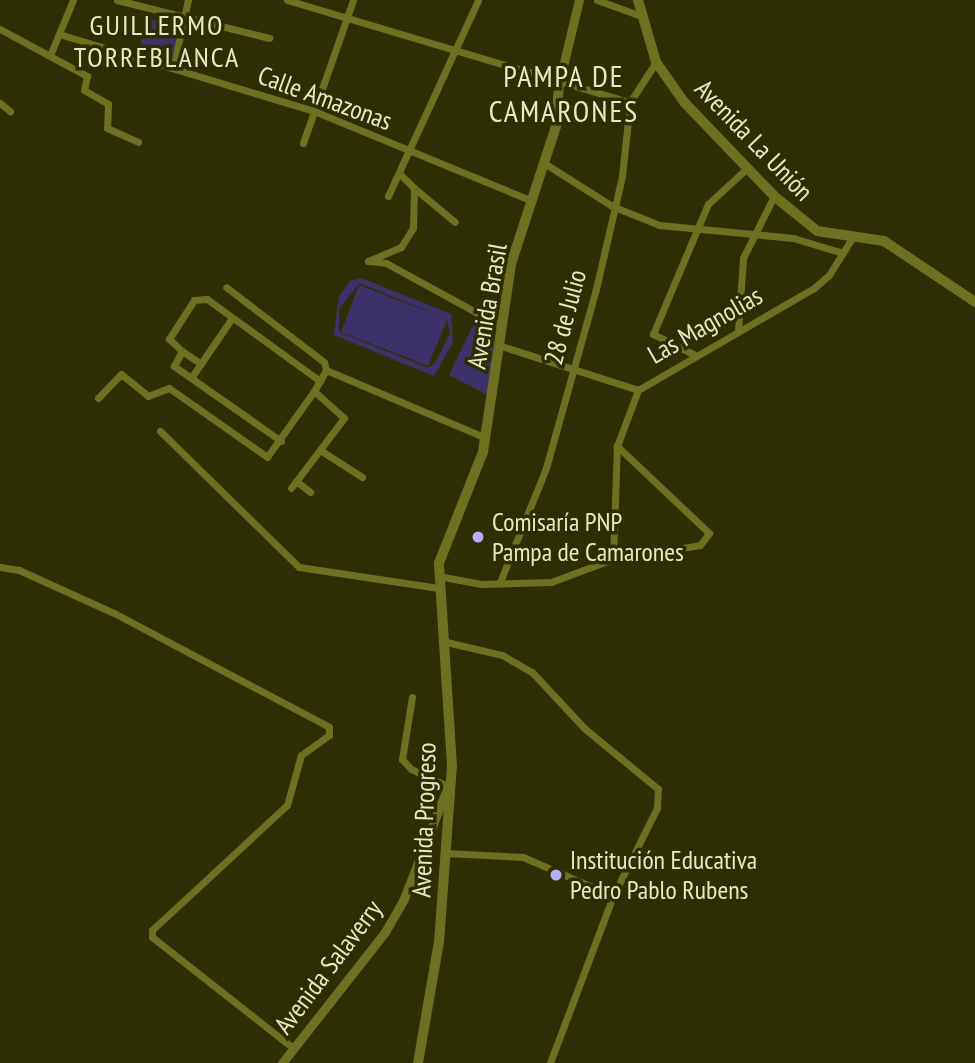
<!DOCTYPE html>
<meta charset="utf-8">
<style>
body{margin:0}
#map{position:relative;width:975px;height:1063px;overflow:hidden;background:#2e2e05;font-family:"PT Sans Narrow",sans-serif}
div>[style]{position:absolute}
[style*='--x']{left:calc(var(--x)*1px);top:calc(var(--y)*1px);width:calc(var(--w)*1px);rotate:calc(var(--a)*1deg)}
.green>*{inset:0;background:#3c3169;transform-origin:0 0}
.minor>*{height:7px;margin:-3.5px;padding:0 3.5px;transform-origin:3.5px;border-radius:3.5px;background:#6e6f21}
.tertiary>*{height:9px;margin:-4.5px;padding:0 4.5px;transform-origin:4.5px;border-radius:4.5px;background:#6e6f21}
.secondary>*{height:10px;margin:-5px;padding:0 5px;transform-origin:5px;border-radius:5px;background:#6e6f21}
.dots>*{width:19px;height:19px;translate:-50% -50%;box-sizing:border-box;border:4px solid #2e2e05;border-radius:50%}
span{translate:-50% -50%;white-space:nowrap;text-align:center;line-height:1.15;-webkit-text-stroke:7px #2e2e05;paint-order:stroke}
.street-label{font-size:26px;color:#e7e9c4}
.poi-label{font-size:26px;color:#e7e9c4}
.left{translate:0 -50%;text-align:left}
.neighbourhood-label{font-size:28px;color:#e7e9c4;letter-spacing:2px}
.quarter-label{font-size:30px;color:#e7e9c4;letter-spacing:2px}
</style>
<div id="map">
<div class="green">
<i style="left:146px;top:18px;width:34px;height:35px;rotate:12deg"></i>
<i style="clip-path:polygon(evenodd,361px 278px,451px 314px,453px 343px,434px 376px,334px 335px,339px 296px,350px 281px,361px 278px,360px 283px,447px 319px,359px 285px,341px 332px,428px 366px,447px 320px,450px 333px,435px 363px,428px 368px,339px 332px,339px 309px,360px 283px)"></i>
<i style="clip-path:polygon(476px 319px,495px 333px,488px 395px,449px 375px)"></i>
</div>
<div class="minor">
<i style="--x:117;--y:0;--w:157;--a:14"></i>
<i style="--x:287;--y:0;--w:358;--a:16.6"></i>
<i style="--x:597;--y:0;--w:47;--a:20"></i>
<i style="--x:0;--y:29;--w:99;--a:28.4"></i>
<i style="--x:87;--y:76;--w:14;--a:102"></i>
<i style="--x:84;--y:90;--w:28;--a:30"></i>
<i style="--x:108;--y:104;--w:24;--a:92"></i>
<i style="--x:107;--y:128;--w:34;--a:24"></i>
<i style="--x:59;--y:34;--w:266;--a:16.8"></i>
<i style="--x:314;--y:111;--w:236;--a:22.4"></i>
<i style="--x:51;--y:53;--w:57;--a:-67.5"></i>
<i style="--x:173;--y:68;--w:70;--a:-77.6"></i>
<i style="--x:0;--y:103;--w:13;--a:39"></i>
<i style="--x:303;--y:143;--w:151;--a:-70.7"></i>
<i style="--x:544;--y:163;--w:80;--a:32.3"></i>
<i style="--x:612;--y:206;--w:51;--a:22"></i>
<i style="--x:659;--y:225;--w:135;--a:5.5"></i>
<i style="--x:793;--y:238;--w:52;--a:16.7"></i>
<i style="--x:414;--y:188;--w:53;--a:39.7"></i>
<i style="--x:388;--y:196;--w:216;--a:-65.3"></i>
<i style="--x:368;--y:261;--w:18;--a:6"></i>
<i style="--x:386;--y:263;--w:131;--a:28.7"></i>
<i style="--x:368;--y:261;--w:36;--a:-23"></i>
<i style="--x:401;--y:247;--w:22;--a:-58"></i>
<i style="--x:413;--y:228;--w:40;--a:-88.6"></i>
<i style="--x:414;--y:188;--w:20;--a:-135"></i>
<i style="--x:738;--y:331;--w:73;--a:-86.1"></i>
<i style="--x:743;--y:258;--w:69;--a:-63.4"></i>
<i style="--x:498;--y:345;--w:147;--a:17.8"></i>
<i style="--x:182;--y:351;--w:23;--a:34"></i>
<i style="--x:693;--y:354;--w:45;--a:-153.4"></i>
<i style="--x:653;--y:334;--w:141;--a:-67.1"></i>
<i style="--x:708;--y:204;--w:52;--a:-42.6"></i>
<i style="--x:326;--y:370;--w:174;--a:23"></i>
<i style="--x:191;--y:378;--w:73;--a:-55.7"></i>
<i style="--x:98;--y:398;--w:33;--a:-46"></i>
<i style="--x:121;--y:374;--w:35;--a:39"></i>
<i style="--x:148;--y:396;--w:22;--a:-21"></i>
<i style="--x:169;--y:388;--w:120;--a:35.1"></i>
<i style="--x:267;--y:457;--w:81;--a:-54.5"></i>
<i style="--x:314;--y:391;--w:24;--a:-60"></i>
<i style="--x:326;--y:370;--w:8;--a:-104"></i>
<i style="--x:324;--y:362;--w:123;--a:-142.6"></i>
<i style="--x:160;--y:431;--w:194;--a:44.4"></i>
<i style="--x:299;--y:567;--w:141;--a:8.6"></i>
<i style="--x:281;--y:441;--w:131;--a:-145"></i>
<i style="--x:174;--y:366;--w:17;--a:-62"></i>
<i style="--x:182;--y:351;--w:18;--a:-137"></i>
<i style="--x:169;--y:339;--w:46;--a:-57.3"></i>
<i style="--x:194;--y:300;--w:13;--a:-4"></i>
<i style="--x:207;--y:299;--w:140;--a:36"></i>
<i style="--x:320;--y:450;--w:50;--a:32.7"></i>
<i style="--x:296;--y:481;--w:18;--a:38"></i>
<i style="--x:291;--y:488;--w:88;--a:-52.9"></i>
<i style="--x:344;--y:418;--w:40;--a:-138"></i>
<i style="--x:613;--y:559;--w:113;--a:-88"></i>
<i style="--x:617;--y:446;--w:60;--a:-69.4"></i>
<i style="--x:638;--y:390;--w:203;--a:-30.1"></i>
<i style="--x:814;--y:288;--w:20;--a:-41"></i>
<i style="--x:829;--y:275;--w:47;--a:-58"></i>
<i style="--x:0;--y:567;--w:19;--a:9"></i>
<i style="--x:19;--y:570;--w:104;--a:24.4"></i>
<i style="--x:114;--y:613;--w:243;--a:27.9"></i>
<i style="--x:329;--y:727;--w:8;--a:90"></i>
<i style="--x:329;--y:735;--w:34;--a:144"></i>
<i style="--x:301;--y:755;--w:52;--a:105.6"></i>
<i style="--x:287;--y:805;--w:184;--a:137.2"></i>
<i style="--x:152;--y:930;--w:7;--a:90"></i>
<i style="--x:152;--y:937;--w:179;--a:38.2"></i>
<i style="--x:438;--y:576;--w:44;--a:10.5"></i>
<i style="--x:481;--y:584;--w:70;--a:-1.6"></i>
<i style="--x:551;--y:582;--w:66;--a:-20.4"></i>
<i style="--x:613;--y:559;--w:88;--a:-9.1"></i>
<i style="--x:700;--y:545;--w:15;--a:-53"></i>
<i style="--x:709;--y:533;--w:127;--a:-136.6"></i>
<i style="--x:500;--y:582;--w:123;--a:-68"></i>
<i style="--x:546;--y:468;--w:186;--a:-74.4"></i>
<i style="--x:596;--y:289;--w:116;--a:-77"></i>
<i style="--x:622;--y:176;--w:74;--a:-83.8"></i>
<i style="--x:630;--y:102;--w:48;--a:-57"></i>
<i style="--x:442;--y:641;--w:62;--a:13.1"></i>
<i style="--x:502;--y:655;--w:34;--a:30"></i>
<i style="--x:532;--y:672;--w:76;--a:47.1"></i>
<i style="--x:584;--y:728;--w:96;--a:39.5"></i>
<i style="--x:658;--y:789;--w:19;--a:93"></i>
<i style="--x:657;--y:808;--w:98;--a:116.6"></i>
<i style="--x:613;--y:896;--w:178;--a:110.7"></i>
<i style="--x:412;--y:697;--w:63;--a:99.2"></i>
<i style="--x:402;--y:759;--w:13;--a:48"></i>
<i style="--x:411;--y:769;--w:38;--a:25"></i>
<i style="--x:446;--y:853;--w:77;--a:3"></i>
<i style="--x:523;--y:857;--w:98;--a:23.4"></i>
</div>
<div class="tertiary">
<i style="--x:559;--y:83;--w:85;--a:-76.5"></i>
<i style="--x:282;--y:1063;--w:167;--a:-51.8"></i>
<i style="--x:385;--y:932;--w:36;--a:-60"></i>
<i style="--x:403;--y:901;--w:132;--a:-68.7"></i>
</div>
<div class="secondary">
<i style="--x:638;--y:0;--w:65;--a:73.8"></i>
<i style="--x:656;--y:62;--w:49;--a:55"></i>
<i style="--x:684;--y:102;--w:130;--a:46.2"></i>
<i style="--x:774;--y:196;--w:55;--a:39.1"></i>
<i style="--x:817;--y:231;--w:68;--a:8.5"></i>
<i style="--x:884;--y:241;--w:110;--a:33.8"></i>
<i style="--x:418;--y:1063;--w:123;--a:-80.2"></i>
<i style="--x:439;--y:942;--w:176;--a:-85.8"></i>
<i style="--x:452;--y:766;--w:203;--a:-93.7"></i>
<i style="--x:439;--y:563;--w:119;--a:-68.4"></i>
<i style="--x:483;--y:452;--w:190;--a:-81.5"></i>
<i style="--x:511;--y:264;--w:145;--a:-71.9"></i>
<i style="--x:556;--y:126;--w:43;--a:-86"></i>
</div>
<div class="dots">
<i style="left:478px;top:537px;background:#b6acf8"></i>
<i style="left:556px;top:875px;background:#b6acf8"></i>
</div>
<div class="street-label">
<span style="left:325px;top:98px;rotate:20deg">Calle Amazonas</span>
<span style="left:754px;top:140px;rotate:46deg">Avenida La Unión</span>
<span style="left:487px;top:306px;rotate:-80deg">Avenida Brasil</span>
<span style="left:565px;top:317px;rotate:-75deg">28 de Julio</span>
<span style="left:705px;top:325px;rotate:-30deg">Las Magnolias</span>
<span style="left:424px;top:820px;rotate:-88deg">Avenida Progreso</span>
<span style="left:328px;top:967px;rotate:-53deg">Avenida Salaverry</span>
</div>
<div class="poi-label">
<span class="left" style="left:492px;top:537px">Comisaría PNP<br>Pampa de Camarones</span>
<span class="left" style="left:570px;top:875px">Institución Educativa<br>Pedro Pablo Rubens</span>
</div>
<div class="neighbourhood-label">
<span style="left:157px;top:41px">GUILLERMO<br>TORREBLANCA</span>
</div>
<div class="quarter-label">
<span style="left:564px;top:93px">PAMPA DE<br>CAMARONES</span>
</div>
</div>
